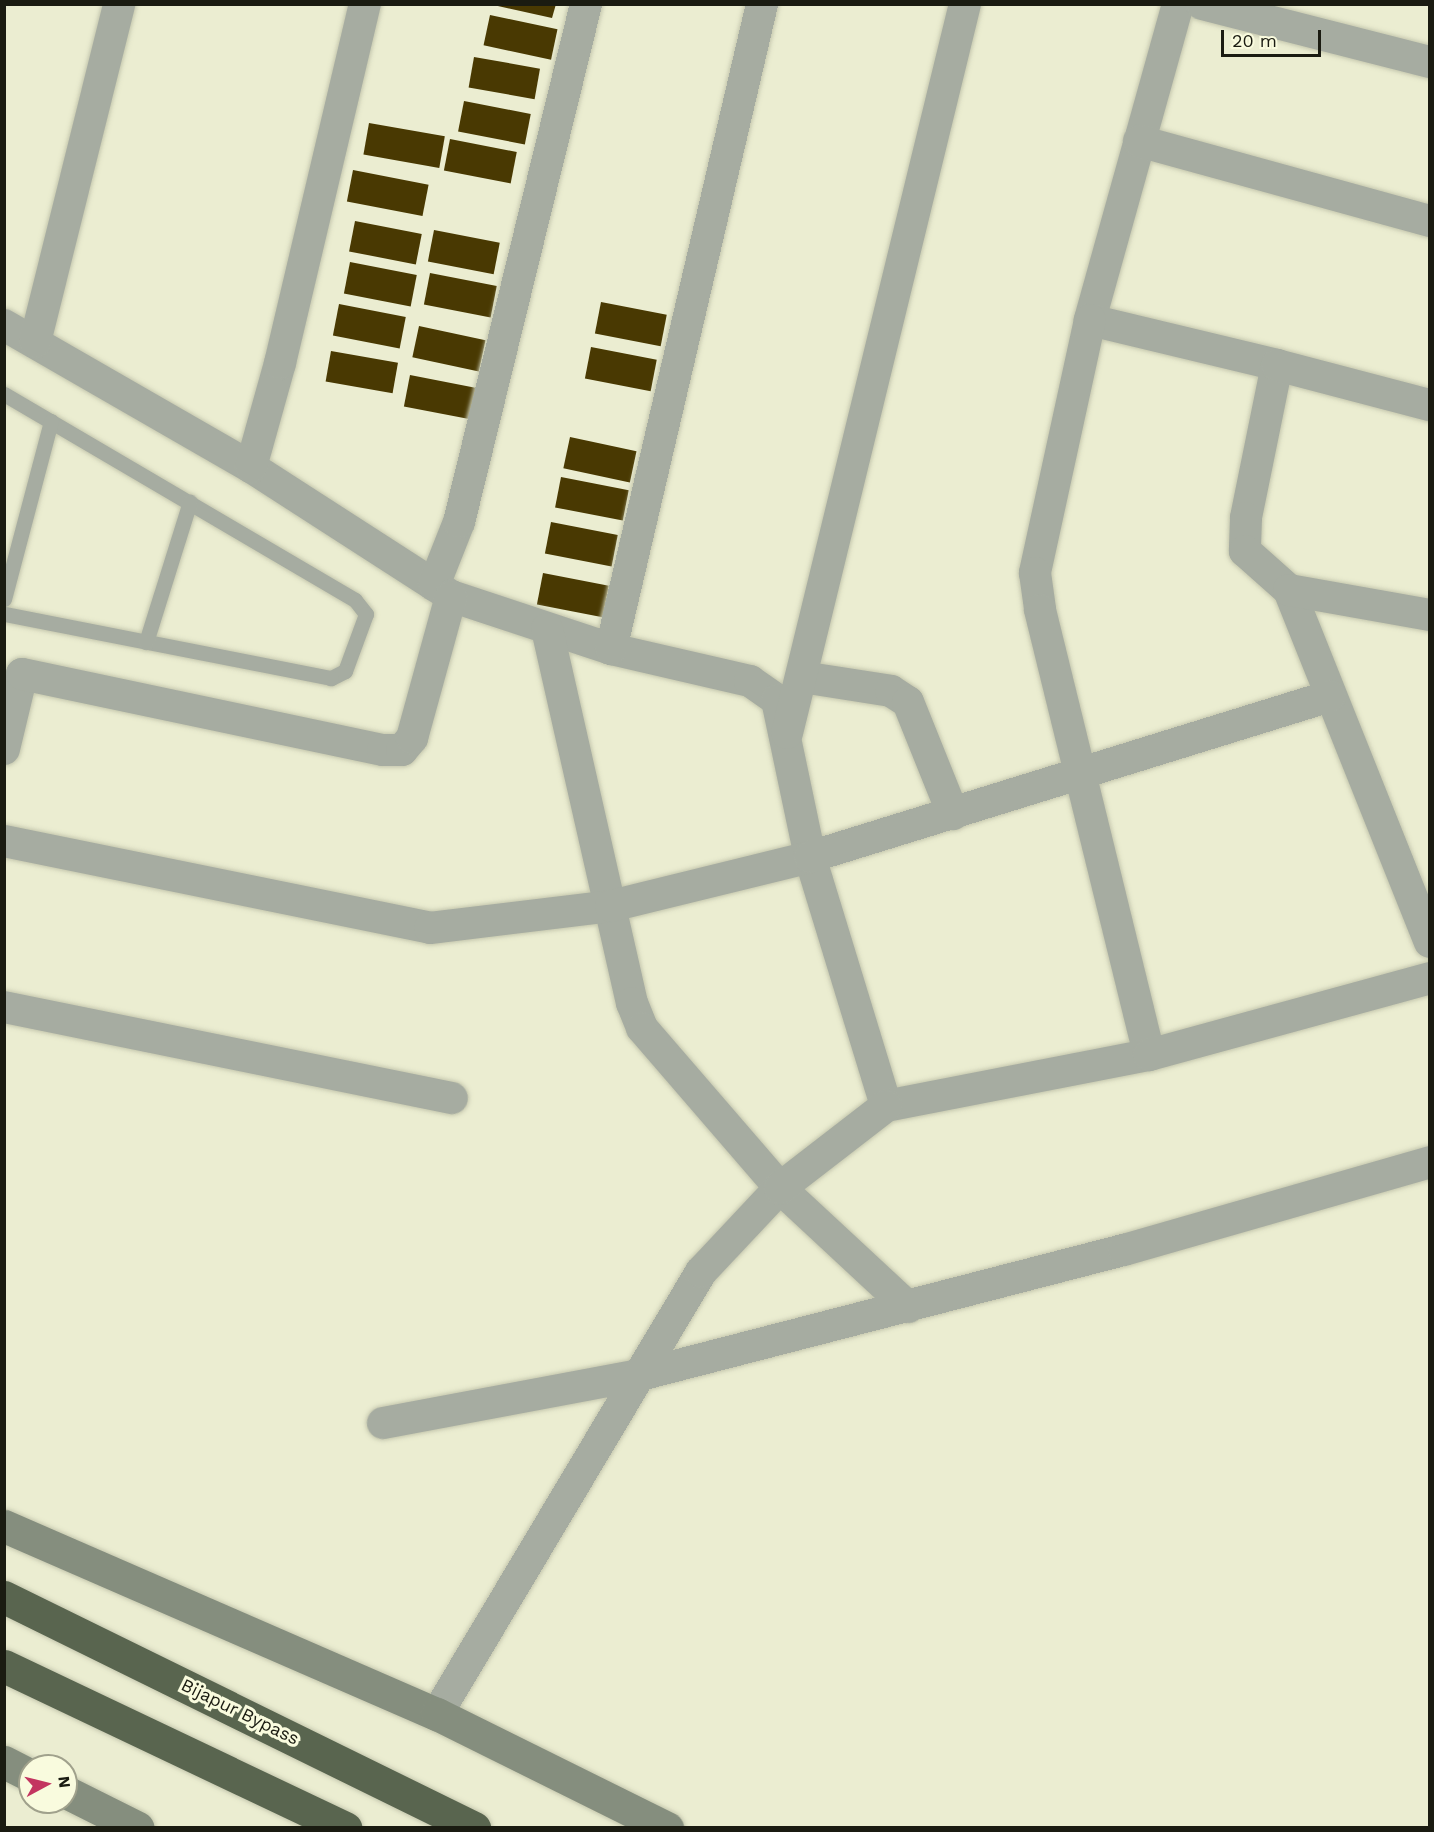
<!DOCTYPE html>
<style>
body{margin:0}
#map{position:relative;width:1434px;height:1832px;overflow:hidden;background:#ebedd1;font-family:"Work Sans",sans-serif}
div>[style]{position:absolute}
[style*='--x']{left:calc(var(--x)*1px);top:calc(var(--y)*1px);width:calc(var(--w)*1px);rotate:calc(var(--a)*1deg)}
.building>*{inset:0;background:#493902;transform-origin:0 0}
.roads{filter:drop-shadow(0 0 2px #c5c7ae) drop-shadow(0 0 2px #c5c7ae)}
.lane>*{height:15px;margin:-7.5px;padding:0 7.5px;transform-origin:7.5px;border-radius:7.5px;background:#a6aca1}
.street>*{height:32px;margin:-16px;padding:0 16px;transform-origin:16px;border-radius:16px;background:#a6aca1}
.secondary>*{height:33px;margin:-16.5px;padding:0 16.5px;transform-origin:16.5px;border-radius:16.5px;background:#858e7e}
.highway>*{height:33px;margin:-16.5px;padding:0 16.5px;transform-origin:16.5px;border-radius:16.5px;background:#59654f}
span{translate:-50% -50%;white-space:nowrap;text-align:center;line-height:1.15;-webkit-text-stroke:6px #f9fbde;paint-order:stroke}
.street-label{font-size:18px;color:#1a1b11}
.frame{position:absolute;inset:0;border:6px solid #1a1b11;pointer-events:none}
.north{position:absolute;left:18px;top:1754px;width:60px;height:60px;box-sizing:border-box;background:#f9fbde;border:2px solid #a0a18c;border-radius:50%;rotate:83deg;font-size:16px;font-weight:700;line-height:24px;text-align:center;color:#1a1b11}
.north::after{content:'';display:block;margin:auto;width:21px;height:27px;background:#c33560;clip-path:polygon(50% 0,100% 100%,50% 72%,0 100%)}
.scale{position:absolute;left:1221px;top:30px;width:100px;height:27px;box-sizing:border-box;border:3px solid #1a1b11;border-top:0;padding-left:8px;font-size:18px;line-height:21px;white-space:nowrap;color:#1a1b11;-webkit-text-stroke:4px #f9fbde;paint-order:stroke}
</style>
<div id="map">
<div class="building">
<i style="clip-path:polygon(489px 4px,556px 4px,552px 18px)"></i>
<i style="left:490px;top:15px;width:69px;height:31px;rotate:12deg"></i>
<i style="left:474px;top:57px;width:67px;height:31px;rotate:10deg"></i>
<i style="left:464px;top:101px;width:68px;height:31px;rotate:11deg"></i>
<i style="left:369px;top:123px;width:77px;height:32px;rotate:10deg"></i>
<i style="left:450px;top:139px;width:68px;height:32px;rotate:11deg"></i>
<i style="left:353px;top:170px;width:77px;height:32px;rotate:11deg"></i>
<i style="left:355px;top:221px;width:68px;height:31px;rotate:11deg"></i>
<i style="left:434px;top:230px;width:67px;height:32px;rotate:11deg"></i>
<i style="left:350px;top:262px;width:68px;height:32px;rotate:11deg"></i>
<i style="left:430px;top:273px;width:68px;height:32px;rotate:11deg"></i>
<i style="left:601px;top:302px;width:67px;height:32px;rotate:11deg"></i>
<i style="left:339px;top:304px;width:68px;height:32px;rotate:11deg"></i>
<i style="left:419px;top:326px;width:68px;height:32px;rotate:12deg"></i>
<i style="left:591px;top:347px;width:67px;height:32px;rotate:11deg"></i>
<i style="left:331px;top:351px;width:68px;height:31px;rotate:10deg"></i>
<i style="left:410px;top:375px;width:69px;height:32px;rotate:11deg"></i>
<i style="left:570px;top:437px;width:68px;height:32px;rotate:12deg"></i>
<i style="left:561px;top:477px;width:69px;height:31px;rotate:11deg"></i>
<i style="left:551px;top:522px;width:68px;height:32px;rotate:11deg"></i>
<i style="left:543px;top:573px;width:67px;height:32px;rotate:11deg"></i>
</div>
<div class="roads">
<div class="lane">
<i style="--x:4;--y:394;--w:407;--a:30.4"></i>
<i style="--x:355;--y:600;--w:18;--a:52"></i>
<i style="--x:366;--y:614;--w:61;--a:110.2"></i>
<i style="--x:345;--y:671;--w:16;--a:153"></i>
<i style="--x:331;--y:678;--w:333;--a:-168.9"></i>
<i style="--x:4;--y:599;--w:184;--a:-75.2"></i>
<i style="--x:146;--y:642;--w:147;--a:-72.6"></i>
</div>
<div class="street">
<i style="--x:1178;--y:4;--w:328;--a:105.6"></i>
<i style="--x:1090;--y:320;--w:192;--a:13.5"></i>
<i style="--x:1277;--y:365;--w:156;--a:101.5"></i>
<i style="--x:1246;--y:518;--w:33;--a:92"></i>
<i style="--x:1245;--y:551;--w:59;--a:41.6"></i>
<i style="--x:1289;--y:590;--w:379;--a:68.2"></i>
<i style="--x:1202;--y:4;--w:235;--a:14.3"></i>
<i style="--x:1139;--y:141;--w:302;--a:15.4"></i>
<i style="--x:1090;--y:320;--w:259;--a:102.3"></i>
<i style="--x:1035;--y:573;--w:37;--a:82"></i>
<i style="--x:1040;--y:610;--w:458;--a:76.2"></i>
<i style="--x:4;--y:325;--w:285;--a:29.9"></i>
<i style="--x:251;--y:467;--w:238;--a:32.8"></i>
<i style="--x:451;--y:596;--w:169;--a:18.3"></i>
<i style="--x:611;--y:649;--w:143;--a:13"></i>
<i style="--x:750;--y:681;--w:33;--a:35"></i>
<i style="--x:777;--y:700;--w:160;--a:78.1"></i>
<i style="--x:810;--y:857;--w:260;--a:73"></i>
<i style="--x:886;--y:1106;--w:268;--a:-11"></i>
<i style="--x:1149;--y:1055;--w:291;--a:-15.3"></i>
<i style="--x:35;--y:342;--w:348;--a:-76"></i>
<i style="--x:1277;--y:365;--w:158;--a:14.7"></i>
<i style="--x:251;--y:467;--w:108;--a:-74.4"></i>
<i style="--x:280;--y:363;--w:369;--a:-76.7"></i>
<i style="--x:434;--y:585;--w:68;--a:-68.4"></i>
<i style="--x:459;--y:522;--w:533;--a:-76.22"></i>
<i style="--x:1289;--y:590;--w:143;--a:10.1"></i>
<i style="--x:547;--y:629;--w:384;--a:77.2"></i>
<i style="--x:632;--y:1003;--w:27;--a:68"></i>
<i style="--x:642;--y:1028;--w:211;--a:49.2"></i>
<i style="--x:780;--y:1188;--w:175;--a:42.9"></i>
<i style="--x:611;--y:649;--w:662;--a:-76.82"></i>
<i style="--x:802;--y:677;--w:90;--a:8.9"></i>
<i style="--x:891;--y:691;--w:20;--a:33"></i>
<i style="--x:908;--y:702;--w:121;--a:68.1"></i>
<i style="--x:787;--y:733;--w:750;--a:-76.28"></i>
<i style="--x:4;--y:749;--w:77;--a:-76.5"></i>
<i style="--x:22;--y:674;--w:369;--a:11.9"></i>
<i style="--x:383;--y:750;--w:19;--a:0"></i>
<i style="--x:402;--y:750;--w:16;--a:-50"></i>
<i style="--x:412;--y:738;--w:147;--a:-74.6"></i>
<i style="--x:4;--y:841;--w:435;--a:11.5"></i>
<i style="--x:430;--y:928;--w:182;--a:-6.9"></i>
<i style="--x:611;--y:906;--w:205;--a:-13.8"></i>
<i style="--x:810;--y:857;--w:544;--a:-17.2"></i>
<i style="--x:4;--y:1007;--w:457;--a:11.5"></i>
<i style="--x:383;--y:1423;--w:261;--a:-10.6"></i>
<i style="--x:640;--y:1375;--w:500;--a:-14.5"></i>
<i style="--x:1124;--y:1250;--w:318;--a:-16"></i>
<i style="--x:437;--y:1714;--w:515;--a:-59.15"></i>
<i style="--x:701;--y:1272;--w:115;--a:-46.8"></i>
<i style="--x:780;--y:1188;--w:134;--a:-37.7"></i>
</div>
<div class="secondary">
<i style="--x:4;--y:1526;--w:472;--a:23.5"></i>
<i style="--x:437;--y:1714;--w:257;--a:26.4"></i>
<i style="--x:4;--y:1762;--w:29;--a:27"></i>
<i style="--x:66;--y:1792;--w:80;--a:26.6"></i>
</div>
<div class="highway">
<i style="--x:4;--y:1597;--w:524;--a:26.17"></i>
<i style="--x:4;--y:1666;--w:378;--a:25.4"></i>
</div>
</div>
<div class="street-label">
<span style="left:240px;top:1712px;rotate:26deg">Bijapur Bypass</span>
</div>
<div class="frame"></div>
<div class="north">N</div>
<div class="scale">20 m</div>
</div>
